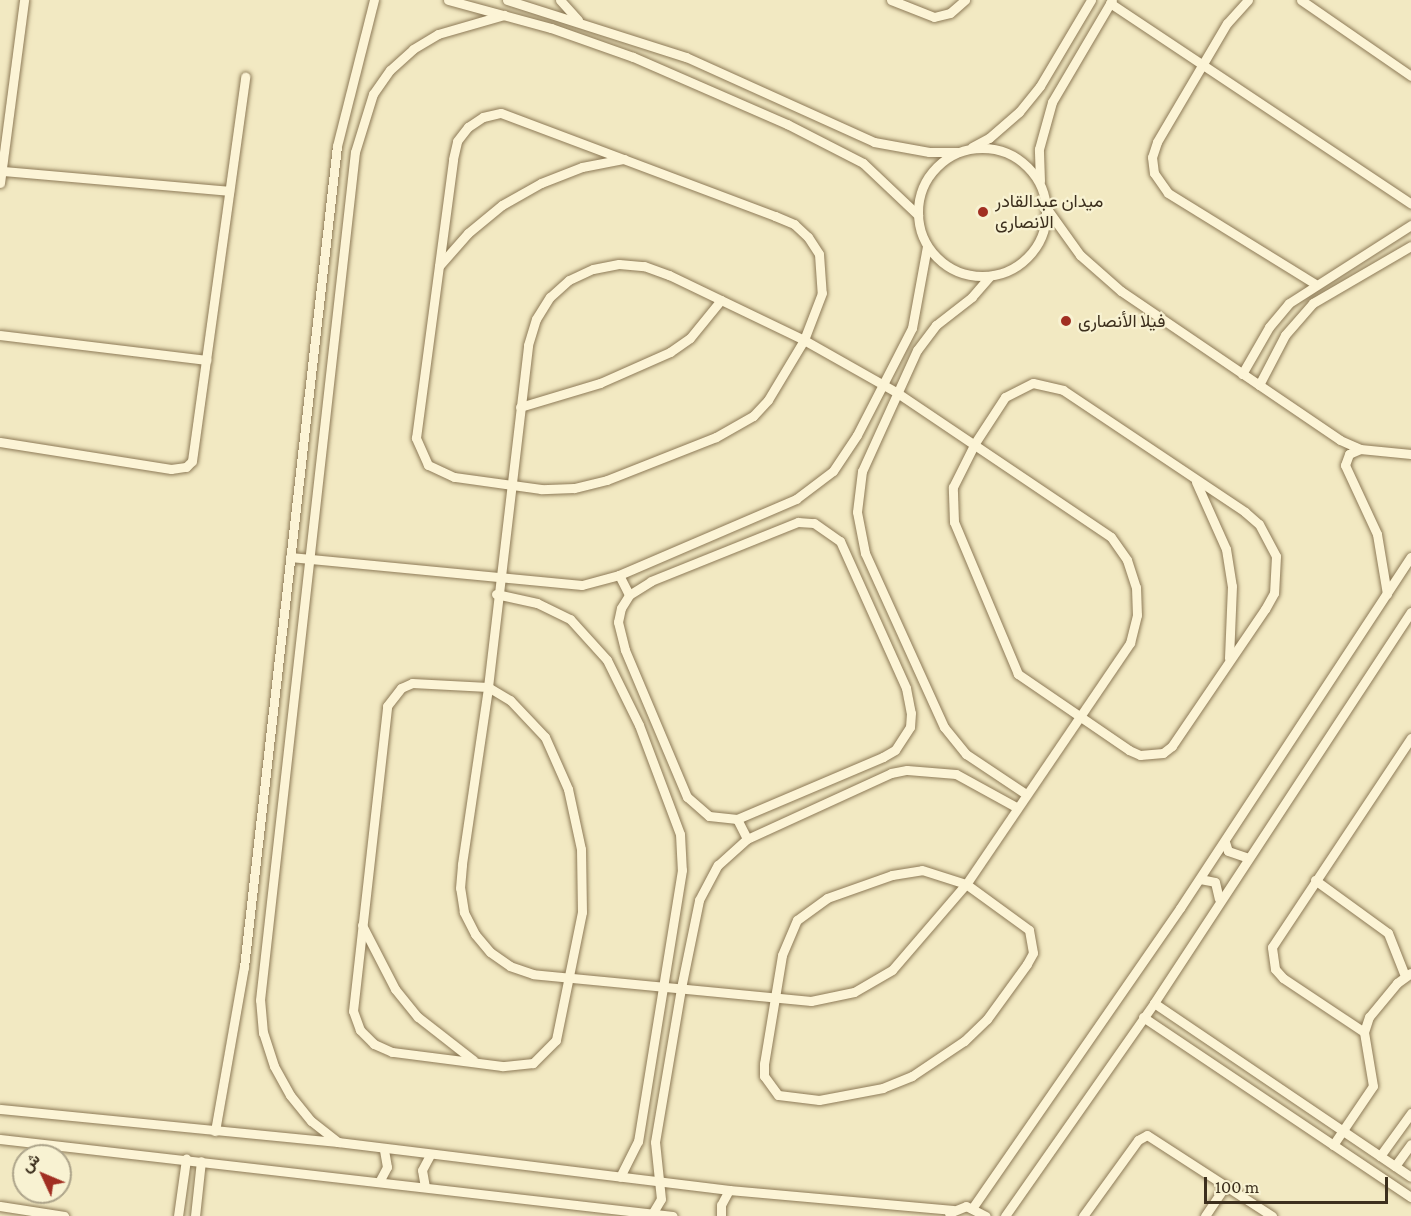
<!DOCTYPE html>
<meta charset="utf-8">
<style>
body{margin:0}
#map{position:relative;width:1411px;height:1216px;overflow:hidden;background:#f2e9c2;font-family:"Crimson Pro",Vazirmatn,serif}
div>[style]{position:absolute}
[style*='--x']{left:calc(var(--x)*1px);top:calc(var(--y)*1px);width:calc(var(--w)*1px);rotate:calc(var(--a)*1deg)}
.roads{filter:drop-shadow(0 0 2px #8d7a57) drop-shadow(0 0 2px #8d7a57)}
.street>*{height:9px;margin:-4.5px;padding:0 4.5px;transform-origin:4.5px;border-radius:4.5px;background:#fcf4d6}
.street>.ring{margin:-4.5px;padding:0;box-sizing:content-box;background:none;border:9px solid #fcf4d6;border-radius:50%}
.dots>*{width:16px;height:16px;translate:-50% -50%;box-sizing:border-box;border:3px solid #f8f2d2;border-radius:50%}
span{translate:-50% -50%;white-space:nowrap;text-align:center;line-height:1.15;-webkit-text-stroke:4.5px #f8f2d2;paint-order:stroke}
.poi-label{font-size:18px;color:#3c2f1d}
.left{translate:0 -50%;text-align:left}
.north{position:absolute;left:12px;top:1144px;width:60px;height:60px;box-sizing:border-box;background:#f8f2d2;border:2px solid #ada48a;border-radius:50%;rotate:314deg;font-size:16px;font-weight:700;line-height:24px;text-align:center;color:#3c2f1d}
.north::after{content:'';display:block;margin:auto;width:21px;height:27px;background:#a12f22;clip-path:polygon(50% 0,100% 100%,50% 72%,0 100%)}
.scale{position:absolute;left:1204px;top:1177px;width:184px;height:27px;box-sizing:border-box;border:3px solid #3c2f1d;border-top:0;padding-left:8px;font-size:18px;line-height:21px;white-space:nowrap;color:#3c2f1d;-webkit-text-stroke:4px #f8f2d2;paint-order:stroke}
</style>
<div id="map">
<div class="roads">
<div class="street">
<i style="--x:448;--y:0;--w:107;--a:15.2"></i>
<i style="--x:551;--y:28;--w:87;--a:19.5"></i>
<i style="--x:633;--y:57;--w:168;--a:23.5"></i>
<i style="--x:787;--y:124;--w:85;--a:27.2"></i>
<i style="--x:863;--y:163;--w:76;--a:43.4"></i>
<i style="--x:507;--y:0;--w:188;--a:17.7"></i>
<i style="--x:686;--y:57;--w:206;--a:24.3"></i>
<i style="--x:874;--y:142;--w:56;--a:10.3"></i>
<i style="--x:929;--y:152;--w:29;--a:0"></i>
<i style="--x:560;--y:0;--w:27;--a:48"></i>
<i style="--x:891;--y:0;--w:46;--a:21.6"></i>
<i style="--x:934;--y:17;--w:16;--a:-14"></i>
<i style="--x:950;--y:13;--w:20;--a:-41"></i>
<i style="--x:1248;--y:0;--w:31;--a:132"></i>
<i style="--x:1227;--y:23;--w:138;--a:120.5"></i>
<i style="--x:1157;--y:142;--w:16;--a:108"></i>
<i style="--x:1152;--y:157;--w:16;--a:83"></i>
<i style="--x:1154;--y:173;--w:24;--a:55"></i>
<i style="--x:1168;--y:193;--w:172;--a:31.7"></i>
<i style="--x:1301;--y:0;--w:134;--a:34.6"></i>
<i style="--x:1110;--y:3;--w:362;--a:33.7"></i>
<i style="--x:501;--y:113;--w:293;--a:20.6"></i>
<i style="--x:775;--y:216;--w:21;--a:23"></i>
<i style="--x:794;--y:224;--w:19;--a:43"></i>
<i style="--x:808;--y:237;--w:20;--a:57"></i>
<i style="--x:819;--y:254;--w:39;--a:86"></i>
<i style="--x:822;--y:293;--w:50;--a:111"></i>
<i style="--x:804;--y:340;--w:70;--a:121"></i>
<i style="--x:768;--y:400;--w:22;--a:133"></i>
<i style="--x:753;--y:416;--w:43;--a:150.4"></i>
<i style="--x:716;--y:437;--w:117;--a:158.5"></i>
<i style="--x:607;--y:480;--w:34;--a:166"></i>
<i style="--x:574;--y:488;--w:33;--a:178"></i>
<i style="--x:541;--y:489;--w:88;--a:-172.1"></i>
<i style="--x:454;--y:477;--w:29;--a:-155"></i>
<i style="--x:428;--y:465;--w:30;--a:-114"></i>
<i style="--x:416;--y:438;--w:281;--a:-82.4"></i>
<i style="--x:453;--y:159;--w:18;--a:-77"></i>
<i style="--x:457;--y:141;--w:18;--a:-52"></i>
<i style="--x:468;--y:127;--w:18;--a:-34"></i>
<i style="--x:483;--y:117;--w:18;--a:-13"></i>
<i style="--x:972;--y:147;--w:19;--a:-28"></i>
<i style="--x:989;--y:138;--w:40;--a:-41"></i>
<i style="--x:1019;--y:112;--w:33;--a:-51"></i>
<i style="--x:1040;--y:86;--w:100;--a:-59.3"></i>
<i class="ring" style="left:918px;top:148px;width:119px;height:119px"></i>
<i style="--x:2;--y:171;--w:228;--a:5"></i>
<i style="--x:1040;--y:181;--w:32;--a:-92"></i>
<i style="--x:1039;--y:149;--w:49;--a:-74.5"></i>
<i style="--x:1052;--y:102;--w:118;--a:-59.5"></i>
<i style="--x:0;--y:183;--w:185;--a:-82.5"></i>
<i style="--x:1047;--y:209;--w:57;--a:54.3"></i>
<i style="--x:1080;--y:255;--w:55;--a:41.3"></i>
<i style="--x:1121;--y:291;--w:265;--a:34.2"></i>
<i style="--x:1340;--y:440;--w:22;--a:24"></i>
<i style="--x:619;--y:264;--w:25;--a:5"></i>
<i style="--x:644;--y:266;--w:27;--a:20"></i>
<i style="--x:669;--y:275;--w:150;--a:25.7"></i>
<i style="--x:804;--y:340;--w:106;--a:29.5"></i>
<i style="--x:896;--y:392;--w:259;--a:34"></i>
<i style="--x:1111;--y:537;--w:28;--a:55"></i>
<i style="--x:1127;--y:560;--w:28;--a:72"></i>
<i style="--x:1136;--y:587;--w:28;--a:88"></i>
<i style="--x:1137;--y:615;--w:29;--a:104"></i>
<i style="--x:1130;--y:643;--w:292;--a:124.2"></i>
<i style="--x:966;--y:884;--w:113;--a:130.7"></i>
<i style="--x:892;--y:970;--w:44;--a:149.9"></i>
<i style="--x:854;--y:992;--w:44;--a:168.2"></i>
<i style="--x:811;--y:1001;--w:279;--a:-174.5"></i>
<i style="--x:533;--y:974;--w:24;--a:-161"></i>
<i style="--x:510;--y:966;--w:24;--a:-145"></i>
<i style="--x:490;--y:952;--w:23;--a:-130"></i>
<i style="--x:475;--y:934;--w:25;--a:-117"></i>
<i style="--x:464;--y:912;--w:24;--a:-99"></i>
<i style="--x:460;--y:888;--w:24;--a:-85"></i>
<i style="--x:462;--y:864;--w:179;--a:-81.6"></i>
<i style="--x:488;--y:687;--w:344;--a:-83.3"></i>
<i style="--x:528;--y:345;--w:27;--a:-73"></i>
<i style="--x:536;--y:319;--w:26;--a:-58"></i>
<i style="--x:550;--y:297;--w:25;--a:-42"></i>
<i style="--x:569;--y:280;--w:26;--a:-25"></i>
<i style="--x:593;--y:269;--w:26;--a:-11"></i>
<i style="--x:439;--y:266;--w:44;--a:-48.7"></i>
<i style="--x:468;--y:233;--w:44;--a:-39.5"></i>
<i style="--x:502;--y:205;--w:45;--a:-29.4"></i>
<i style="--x:541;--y:183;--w:44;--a:-21.3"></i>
<i style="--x:582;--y:167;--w:43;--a:-10.8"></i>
<i style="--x:990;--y:276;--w:28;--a:131"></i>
<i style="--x:972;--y:297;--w:46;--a:142.1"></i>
<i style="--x:936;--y:325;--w:31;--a:127"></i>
<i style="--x:917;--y:350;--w:133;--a:114.4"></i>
<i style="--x:862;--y:471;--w:41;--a:97"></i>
<i style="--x:857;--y:512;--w:42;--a:79"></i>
<i style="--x:865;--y:553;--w:191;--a:65.6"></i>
<i style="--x:944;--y:727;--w:35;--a:51"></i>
<i style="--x:966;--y:754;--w:72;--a:33.7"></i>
<i style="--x:0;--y:335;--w:208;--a:6.9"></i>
<i style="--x:1242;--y:374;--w:54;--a:-60.1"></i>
<i style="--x:1269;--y:327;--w:31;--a:-50"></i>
<i style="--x:1289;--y:303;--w:145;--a:-32.6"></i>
<i style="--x:1033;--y:383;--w:31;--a:13"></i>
<i style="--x:1063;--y:390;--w:219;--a:33.8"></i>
<i style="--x:1245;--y:512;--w:18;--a:41"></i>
<i style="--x:1259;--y:524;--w:36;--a:62"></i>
<i style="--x:1276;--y:556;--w:37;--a:93"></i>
<i style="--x:1274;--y:593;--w:18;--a:119"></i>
<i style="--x:1265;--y:609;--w:166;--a:124.2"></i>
<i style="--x:1172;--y:746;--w:11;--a:142"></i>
<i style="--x:1163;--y:753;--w:23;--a:175"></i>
<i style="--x:1140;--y:755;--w:12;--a:-156"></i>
<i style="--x:1129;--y:750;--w:135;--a:-145.6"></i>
<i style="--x:1018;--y:674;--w:165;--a:-112.8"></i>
<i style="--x:954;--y:522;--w:35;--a:-92"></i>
<i style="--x:953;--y:487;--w:49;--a:-63.4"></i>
<i style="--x:975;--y:443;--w:55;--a:-56.9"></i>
<i style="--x:1005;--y:397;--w:31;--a:-27"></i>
<i style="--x:1259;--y:385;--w:56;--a:-62.5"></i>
<i style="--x:1285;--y:335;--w:43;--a:-48.8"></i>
<i style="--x:1313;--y:303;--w:113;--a:-30.2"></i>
<i style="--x:520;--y:407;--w:84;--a:-16.7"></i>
<i style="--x:600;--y:383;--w:77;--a:-23.9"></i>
<i style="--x:670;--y:352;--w:24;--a:-35"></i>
<i style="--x:690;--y:338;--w:49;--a:-50.8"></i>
<i style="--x:0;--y:442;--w:173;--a:9"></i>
<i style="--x:171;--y:469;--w:15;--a:-8"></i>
<i style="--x:186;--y:467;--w:8;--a:-45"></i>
<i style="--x:192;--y:461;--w:388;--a:-82.1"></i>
<i style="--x:1196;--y:482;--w:73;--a:65.9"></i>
<i style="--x:1226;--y:549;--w:37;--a:81"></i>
<i style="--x:1232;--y:586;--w:72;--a:92.4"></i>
<i style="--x:798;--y:522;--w:16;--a:4"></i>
<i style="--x:814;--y:523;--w:32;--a:35"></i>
<i style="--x:840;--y:541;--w:161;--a:65.8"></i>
<i style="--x:906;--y:688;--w:25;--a:79"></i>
<i style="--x:911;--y:713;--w:14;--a:94"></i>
<i style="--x:910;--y:727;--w:27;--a:123"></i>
<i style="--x:895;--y:750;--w:14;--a:150"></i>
<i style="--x:883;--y:757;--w:159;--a:157"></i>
<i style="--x:737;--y:819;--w:28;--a:-174"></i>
<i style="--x:709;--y:816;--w:29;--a:-139"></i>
<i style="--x:687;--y:797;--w:160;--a:-112.9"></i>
<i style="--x:625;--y:650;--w:29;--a:-104"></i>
<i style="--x:618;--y:622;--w:14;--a:-78"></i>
<i style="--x:621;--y:608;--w:15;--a:-58"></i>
<i style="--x:629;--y:595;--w:26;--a:-32"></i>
<i style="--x:651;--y:581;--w:158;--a:-21.9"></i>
<i style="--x:290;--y:557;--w:293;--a:5.5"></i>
<i style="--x:582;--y:585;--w:38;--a:-15"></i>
<i style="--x:619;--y:575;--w:193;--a:-23.2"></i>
<i style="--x:796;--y:499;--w:46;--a:-37.1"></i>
<i style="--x:833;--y:471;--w:43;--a:-56.3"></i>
<i style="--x:857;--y:435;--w:120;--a:-62.8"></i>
<i style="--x:912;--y:328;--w:83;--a:-79.6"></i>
<i style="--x:619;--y:575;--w:22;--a:63"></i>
<i style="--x:496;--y:594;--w:42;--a:12.4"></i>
<i style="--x:537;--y:603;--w:37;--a:26"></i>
<i style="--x:570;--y:619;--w:55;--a:47.9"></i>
<i style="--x:607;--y:660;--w:72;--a:63.8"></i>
<i style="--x:639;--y:725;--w:116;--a:69.4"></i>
<i style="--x:680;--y:834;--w:36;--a:87"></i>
<i style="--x:682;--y:870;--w:275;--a:99.2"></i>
<i style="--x:638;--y:1141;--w:40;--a:116.6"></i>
<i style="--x:1387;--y:594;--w:61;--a:-99.5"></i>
<i style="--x:1377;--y:534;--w:76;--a:-114.9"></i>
<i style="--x:1345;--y:465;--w:12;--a:-70"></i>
<i style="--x:1349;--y:454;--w:12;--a:-24"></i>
<i style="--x:1360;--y:449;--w:51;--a:5.6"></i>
<i style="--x:412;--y:683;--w:76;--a:3"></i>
<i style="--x:488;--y:687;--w:26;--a:31"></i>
<i style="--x:510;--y:700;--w:51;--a:46.6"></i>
<i style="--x:545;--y:737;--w:57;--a:66.1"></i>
<i style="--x:568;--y:789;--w:61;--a:77.8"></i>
<i style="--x:581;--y:849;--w:63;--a:89.1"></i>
<i style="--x:582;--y:912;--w:131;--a:101.5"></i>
<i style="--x:556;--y:1040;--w:33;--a:135"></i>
<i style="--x:533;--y:1063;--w:31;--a:174"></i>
<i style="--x:502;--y:1066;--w:111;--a:-172.7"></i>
<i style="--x:392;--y:1052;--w:20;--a:-156"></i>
<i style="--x:374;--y:1044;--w:20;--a:-135"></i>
<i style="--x:360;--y:1030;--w:20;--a:-110"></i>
<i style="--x:353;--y:1011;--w:307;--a:-83.6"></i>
<i style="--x:387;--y:706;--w:23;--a:-52"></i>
<i style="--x:401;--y:688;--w:12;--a:-24"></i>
<i style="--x:737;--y:819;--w:22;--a:63"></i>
<i style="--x:1225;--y:842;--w:9;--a:72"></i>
<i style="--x:1228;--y:851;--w:21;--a:19"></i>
<i style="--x:922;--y:870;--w:46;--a:17.7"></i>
<i style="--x:966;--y:884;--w:78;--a:36.1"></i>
<i style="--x:1029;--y:930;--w:23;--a:80"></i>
<i style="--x:1033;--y:953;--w:13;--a:119"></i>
<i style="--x:1027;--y:964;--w:68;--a:126"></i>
<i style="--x:987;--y:1019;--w:32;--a:136"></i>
<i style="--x:964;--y:1041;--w:63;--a:146.1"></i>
<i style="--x:912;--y:1076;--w:31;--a:158"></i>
<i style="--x:883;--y:1088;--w:65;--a:169.4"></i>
<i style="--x:819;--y:1100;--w:41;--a:-173"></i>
<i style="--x:778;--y:1095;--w:24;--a:-126"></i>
<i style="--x:764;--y:1076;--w:12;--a:-90"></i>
<i style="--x:764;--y:1064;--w:110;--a:-80.6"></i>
<i style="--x:782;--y:955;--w:38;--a:-67"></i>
<i style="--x:797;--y:920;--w:37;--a:-36"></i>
<i style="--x:827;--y:898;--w:69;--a:-19.5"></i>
<i style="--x:892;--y:875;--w:30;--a:-9"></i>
<i style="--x:1200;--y:879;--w:15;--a:11"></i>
<i style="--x:1215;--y:882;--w:17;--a:77"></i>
<i style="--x:1315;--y:880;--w:90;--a:36"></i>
<i style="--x:1388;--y:933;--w:46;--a:68.4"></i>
<i style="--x:362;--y:925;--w:72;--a:62.7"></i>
<i style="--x:395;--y:989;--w:36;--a:51"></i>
<i style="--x:418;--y:1017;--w:70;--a:38"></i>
<i style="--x:1154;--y:1003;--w:310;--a:34.1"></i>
<i style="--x:1143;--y:1017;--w:323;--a:33.9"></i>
<i style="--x:1364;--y:1032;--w:97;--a:-146.3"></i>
<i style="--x:1283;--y:978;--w:12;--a:-132"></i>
<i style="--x:1275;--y:969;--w:22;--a:-98"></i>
<i style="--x:1272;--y:947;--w:251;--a:-56.4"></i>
<i style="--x:0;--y:1109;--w:340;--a:5.6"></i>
<i style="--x:338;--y:1142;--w:394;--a:7"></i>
<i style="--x:729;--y:1190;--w:225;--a:5.1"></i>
<i style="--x:215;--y:1131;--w:167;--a:-80"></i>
<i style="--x:244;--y:967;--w:826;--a:-83.54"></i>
<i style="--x:337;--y:146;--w:151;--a:-75.8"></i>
<i style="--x:0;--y:1139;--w:677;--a:6.53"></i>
<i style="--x:338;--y:1142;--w:34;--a:-142"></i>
<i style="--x:311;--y:1121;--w:33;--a:-129"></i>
<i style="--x:290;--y:1095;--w:33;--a:-119"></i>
<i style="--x:274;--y:1066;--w:35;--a:-108"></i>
<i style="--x:263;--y:1033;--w:33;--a:-95"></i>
<i style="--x:260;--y:1000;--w:853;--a:-83.61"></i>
<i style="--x:355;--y:152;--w:61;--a:-72.8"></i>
<i style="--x:373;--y:94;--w:29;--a:-55"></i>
<i style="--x:390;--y:70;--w:31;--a:-42"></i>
<i style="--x:413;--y:49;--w:29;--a:-31"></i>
<i style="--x:438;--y:34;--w:69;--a:-16.1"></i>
<i style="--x:1333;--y:1145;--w:71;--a:-55.9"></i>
<i style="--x:1373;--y:1086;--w:55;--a:-99.5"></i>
<i style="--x:1364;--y:1032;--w:16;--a:-72"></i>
<i style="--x:1369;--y:1017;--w:44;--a:-50.5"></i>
<i style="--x:1397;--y:983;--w:17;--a:-36"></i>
<i style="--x:1380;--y:1156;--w:53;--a:-54.2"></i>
<i style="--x:1395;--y:1166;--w:27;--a:-54"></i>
<i style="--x:379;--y:1182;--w:17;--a:-62"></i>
<i style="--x:387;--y:1167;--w:17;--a:-100"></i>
<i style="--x:425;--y:1187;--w:17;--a:-100"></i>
<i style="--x:422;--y:1170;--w:17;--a:-62"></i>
<i style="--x:0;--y:1206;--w:65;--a:8.9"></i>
<i style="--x:973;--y:1207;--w:364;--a:-55.3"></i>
<i style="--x:1180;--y:908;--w:420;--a:-56.7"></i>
<i style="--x:949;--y:1213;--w:18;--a:-22"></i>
<i style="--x:966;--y:1206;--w:22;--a:27"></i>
<i style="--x:652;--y:1214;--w:17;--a:-59"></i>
<i style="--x:661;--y:1199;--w:57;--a:-96"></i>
<i style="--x:655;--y:1142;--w:156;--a:-80.4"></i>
<i style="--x:681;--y:988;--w:90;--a:-78.4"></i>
<i style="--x:699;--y:900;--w:40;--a:-62"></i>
<i style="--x:718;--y:865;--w:39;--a:-42"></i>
<i style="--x:747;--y:839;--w:158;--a:-24.6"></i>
<i style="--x:891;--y:773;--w:16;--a:-11"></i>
<i style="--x:907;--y:770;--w:49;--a:4.7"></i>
<i style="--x:956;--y:774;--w:68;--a:28.8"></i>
<i style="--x:178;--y:1216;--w:58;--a:-82"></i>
<i style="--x:195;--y:1216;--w:55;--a:-83.8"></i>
<i style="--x:721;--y:1216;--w:11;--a:-90"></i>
<i style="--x:721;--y:1205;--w:17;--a:-62"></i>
<i style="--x:1005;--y:1216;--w:260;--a:-55"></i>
<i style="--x:1154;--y:1003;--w:468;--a:-56.7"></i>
<i style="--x:1083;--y:1216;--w:94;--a:-54.1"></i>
<i style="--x:1138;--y:1140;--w:10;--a:-29"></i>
<i style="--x:1147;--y:1135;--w:149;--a:32.9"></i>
<i style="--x:1205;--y:1216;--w:37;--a:-56"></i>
</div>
</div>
<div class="dots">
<i style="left:983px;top:212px;background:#a12f22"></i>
<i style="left:1066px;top:321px;background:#a12f22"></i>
</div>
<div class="poi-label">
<span class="left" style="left:995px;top:212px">ميدان عبدالقادر<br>الانصارى</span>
<span class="left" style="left:1078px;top:321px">فيلا الأنصارى</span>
</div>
<div class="north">ش</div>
<div class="scale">100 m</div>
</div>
